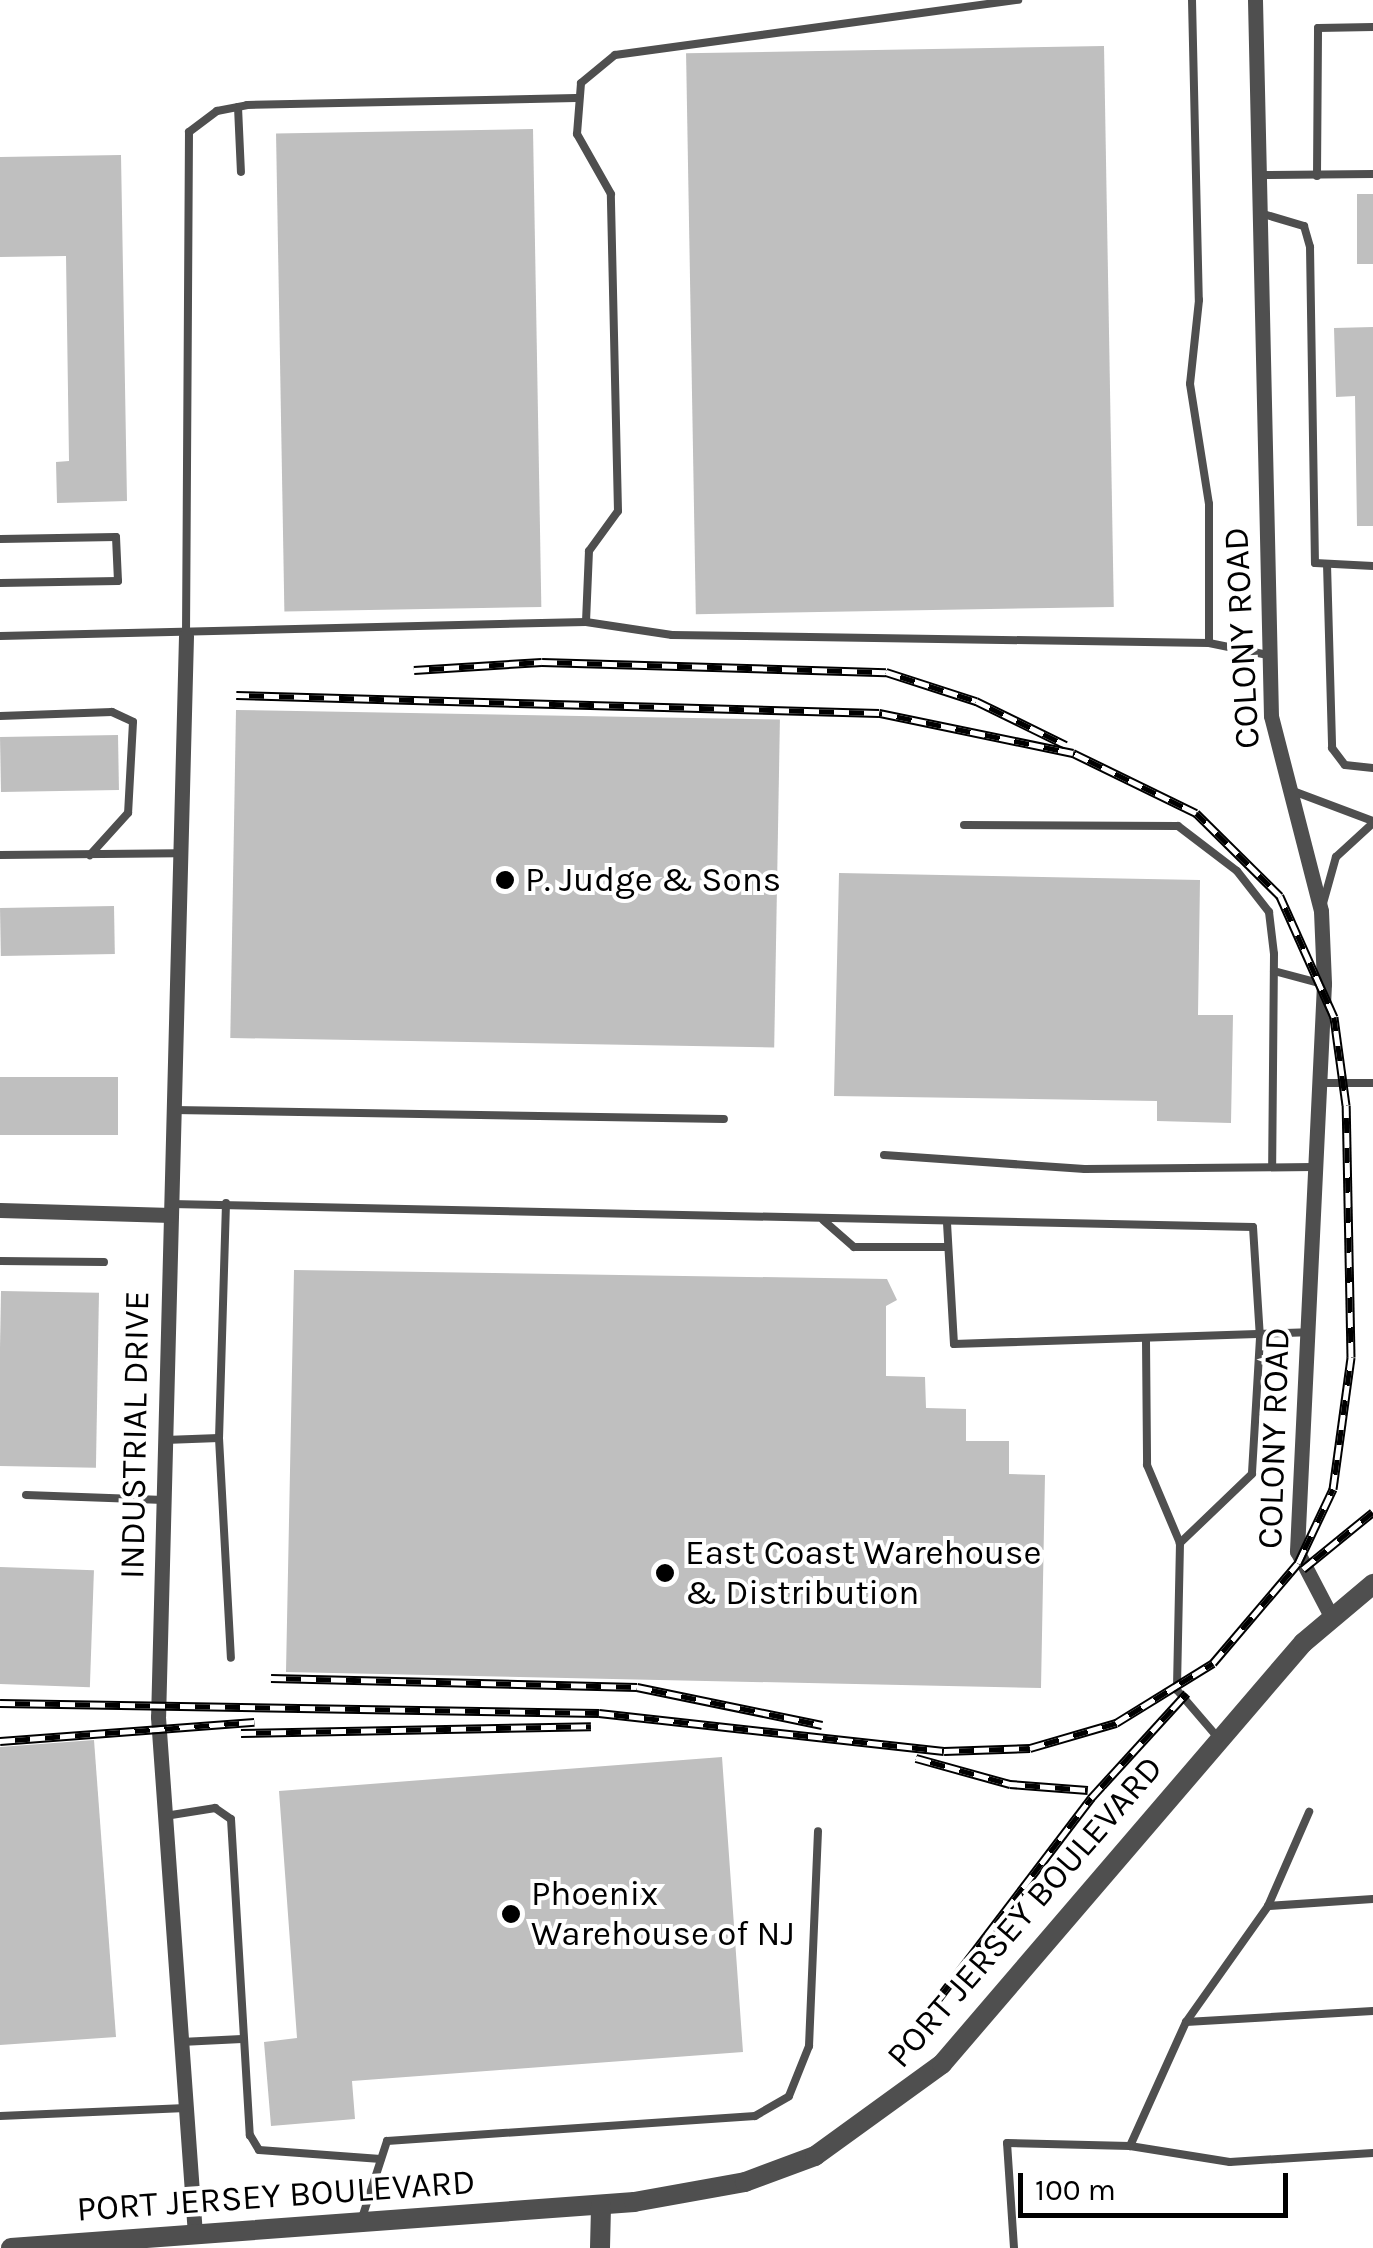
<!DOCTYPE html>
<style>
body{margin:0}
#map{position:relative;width:1373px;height:2248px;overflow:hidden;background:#fff;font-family:Karla,sans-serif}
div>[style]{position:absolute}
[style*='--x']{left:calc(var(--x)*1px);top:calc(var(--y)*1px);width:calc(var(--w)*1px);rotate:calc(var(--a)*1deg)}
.building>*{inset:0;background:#bfbfbf;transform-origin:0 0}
.service>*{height:8px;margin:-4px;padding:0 4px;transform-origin:4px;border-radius:4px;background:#4f4f4f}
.minor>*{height:15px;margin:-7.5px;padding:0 7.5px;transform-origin:7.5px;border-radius:7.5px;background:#4f4f4f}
.tertiary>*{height:20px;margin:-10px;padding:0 10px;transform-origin:10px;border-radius:10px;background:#4f4f4f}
.rail>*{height:9px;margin-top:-4.5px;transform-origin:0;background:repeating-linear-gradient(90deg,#fff 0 15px,#000 0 30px);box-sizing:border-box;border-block:2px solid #000}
.dots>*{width:28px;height:28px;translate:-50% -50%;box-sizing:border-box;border:5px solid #fff;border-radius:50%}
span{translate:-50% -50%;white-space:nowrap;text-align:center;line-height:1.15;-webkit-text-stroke:8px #fff;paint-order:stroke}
.street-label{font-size:35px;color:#000}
.poi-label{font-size:35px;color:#000}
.left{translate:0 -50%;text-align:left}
.scale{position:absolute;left:1018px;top:2173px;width:270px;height:45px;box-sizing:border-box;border:5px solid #000;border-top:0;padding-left:12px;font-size:30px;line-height:35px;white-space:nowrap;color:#000;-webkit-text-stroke:8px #fff;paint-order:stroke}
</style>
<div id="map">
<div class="building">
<i style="left:1104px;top:46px;width:561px;height:418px;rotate:89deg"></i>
<i style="left:533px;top:129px;width:478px;height:257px;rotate:89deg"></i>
<i style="clip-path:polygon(121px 155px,127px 501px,57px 503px,56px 462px,69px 461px,66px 256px,0 257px,0 157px)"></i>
<i style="left:1357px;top:194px;width:16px;height:70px"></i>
<i style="clip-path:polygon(1373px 327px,1373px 526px,1357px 526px,1355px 396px,1336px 397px,1334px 328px)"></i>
<i style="left:236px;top:710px;width:544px;height:328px;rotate:1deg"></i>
<i style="left:118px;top:735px;width:55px;height:118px;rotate:89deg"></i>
<i style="clip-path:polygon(839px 873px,1200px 880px,1198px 1015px,1233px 1015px,1231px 1123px,1157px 1121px,1157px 1101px,834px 1096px)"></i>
<i style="left:114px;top:906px;width:48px;height:114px;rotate:89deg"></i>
<i style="left:118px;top:1077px;width:58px;height:118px;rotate:90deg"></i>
<i style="clip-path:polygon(294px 1270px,887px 1279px,897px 1300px,886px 1306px,886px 1376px,925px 1377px,926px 1408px,966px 1409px,966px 1441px,1009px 1441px,1009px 1474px,1045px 1475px,1041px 1688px,286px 1672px)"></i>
<i style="left:1px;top:1291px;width:98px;height:175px;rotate:1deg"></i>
<i style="left:0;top:1567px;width:94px;height:117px;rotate:2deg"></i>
<i style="clip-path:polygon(94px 1740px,116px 2037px,0 2045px,0 1747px)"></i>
<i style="clip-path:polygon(722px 1757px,743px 2052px,352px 2081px,355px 2119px,271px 2126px,264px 2042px,297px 2038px,279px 1791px)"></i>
</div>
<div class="service">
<i style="--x:1192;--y:0;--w:300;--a:88.7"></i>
<i style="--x:1199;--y:300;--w:84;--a:96.1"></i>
<i style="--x:1190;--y:384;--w:121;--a:81"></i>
<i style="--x:1209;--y:504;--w:139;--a:90"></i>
<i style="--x:238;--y:107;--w:65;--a:87.4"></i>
<i style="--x:1259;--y:175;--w:114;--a:-0.5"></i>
<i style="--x:1317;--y:176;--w:148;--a:-89.6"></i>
<i style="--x:1318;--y:28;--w:55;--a:-1"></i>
<i style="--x:1260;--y:213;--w:46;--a:16.5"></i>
<i style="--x:1304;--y:226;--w:22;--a:74"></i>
<i style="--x:1310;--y:247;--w:316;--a:89.1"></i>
<i style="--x:1315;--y:563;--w:58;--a:3"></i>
<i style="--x:0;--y:539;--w:116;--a:-1"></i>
<i style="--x:116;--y:537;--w:44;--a:87.4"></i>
<i style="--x:118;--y:581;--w:118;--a:179"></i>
<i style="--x:1327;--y:564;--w:184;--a:88.4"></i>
<i style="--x:1332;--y:748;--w:21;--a:53"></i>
<i style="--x:1345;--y:765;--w:28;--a:6"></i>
<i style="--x:586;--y:622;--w:71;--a:-87.6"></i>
<i style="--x:589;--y:551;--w:49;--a:-54.1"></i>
<i style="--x:618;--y:511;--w:317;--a:-91.3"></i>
<i style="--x:611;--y:194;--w:69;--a:-119.5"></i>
<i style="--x:577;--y:134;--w:51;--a:-85.5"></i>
<i style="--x:581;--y:83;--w:44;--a:-39.5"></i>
<i style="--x:615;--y:55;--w:407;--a:-7.8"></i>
<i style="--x:0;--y:636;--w:586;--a:-1.37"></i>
<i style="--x:586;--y:622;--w:87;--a:8.6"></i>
<i style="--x:672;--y:635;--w:537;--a:0.85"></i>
<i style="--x:1209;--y:643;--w:60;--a:11.5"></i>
<i style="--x:186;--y:636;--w:504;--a:-89.66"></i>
<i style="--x:189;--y:132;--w:35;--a:-37"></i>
<i style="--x:217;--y:111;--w:31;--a:-11"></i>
<i style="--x:247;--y:105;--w:329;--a:-1.2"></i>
<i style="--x:0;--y:716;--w:112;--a:-2"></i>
<i style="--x:112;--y:712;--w:23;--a:25"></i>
<i style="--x:133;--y:722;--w:91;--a:93.1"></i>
<i style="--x:128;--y:813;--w:57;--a:132.1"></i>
<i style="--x:1293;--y:791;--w:85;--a:20.6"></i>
<i style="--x:964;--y:825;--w:214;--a:0.3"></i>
<i style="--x:1178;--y:826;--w:74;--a:37.3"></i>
<i style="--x:1237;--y:871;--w:52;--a:52"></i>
<i style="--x:1269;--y:912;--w:42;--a:83.2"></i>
<i style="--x:1274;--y:954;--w:212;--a:90.5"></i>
<i style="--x:0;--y:855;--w:178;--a:-0.6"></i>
<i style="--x:1322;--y:907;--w:52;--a:-74.4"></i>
<i style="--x:1336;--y:857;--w:50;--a:-42.6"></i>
<i style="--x:1274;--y:971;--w:51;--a:14.9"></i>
<i style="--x:1319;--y:1083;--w:54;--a:0"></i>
<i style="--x:173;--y:1110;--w:551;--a:0.94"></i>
<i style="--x:884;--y:1155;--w:201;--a:4"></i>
<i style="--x:1085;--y:1169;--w:228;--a:-0.5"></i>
<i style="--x:226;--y:1203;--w:235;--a:91.7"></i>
<i style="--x:219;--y:1438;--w:220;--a:86.9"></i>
<i style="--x:171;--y:1204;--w:1082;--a:1.22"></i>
<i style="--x:1253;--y:1227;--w:111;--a:86.4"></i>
<i style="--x:1260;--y:1338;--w:136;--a:93.4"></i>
<i style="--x:1252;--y:1474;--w:100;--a:136.2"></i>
<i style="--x:823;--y:1220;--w:41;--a:41.1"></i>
<i style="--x:854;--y:1247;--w:94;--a:0"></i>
<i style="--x:947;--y:1223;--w:121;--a:86.7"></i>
<i style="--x:954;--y:1344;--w:353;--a:-1.9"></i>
<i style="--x:0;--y:1261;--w:104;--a:0.6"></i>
<i style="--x:1146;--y:1341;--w:124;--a:89.5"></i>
<i style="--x:1147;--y:1465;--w:85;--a:67.1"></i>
<i style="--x:1180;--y:1543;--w:147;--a:91.2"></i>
<i style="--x:1177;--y:1690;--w:66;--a:49.3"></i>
<i style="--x:165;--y:1440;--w:54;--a:-2.1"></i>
<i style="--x:26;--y:1495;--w:138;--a:2.1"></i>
<i style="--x:165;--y:1816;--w:51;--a:-9.1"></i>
<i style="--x:215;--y:1808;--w:19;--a:35"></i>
<i style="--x:231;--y:1819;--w:317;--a:86.6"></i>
<i style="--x:250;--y:2135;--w:17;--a:59"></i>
<i style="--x:259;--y:2150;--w:122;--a:4.2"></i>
<i style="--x:1268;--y:1906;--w:105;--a:-3.8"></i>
<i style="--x:1186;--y:2022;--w:187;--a:-3.4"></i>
<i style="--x:181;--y:2042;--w:61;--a:-2.8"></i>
<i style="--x:0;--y:2116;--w:186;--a:-2.5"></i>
<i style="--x:1130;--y:2146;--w:101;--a:9.1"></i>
<i style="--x:1230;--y:2162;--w:143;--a:-3.6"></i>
<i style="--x:362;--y:2218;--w:81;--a:-72"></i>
<i style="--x:387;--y:2141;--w:369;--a:-3.9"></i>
<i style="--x:755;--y:2116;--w:39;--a:-30"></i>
<i style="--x:789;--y:2096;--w:54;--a:-68.2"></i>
<i style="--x:809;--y:2046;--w:215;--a:-87.6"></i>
<i style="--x:1014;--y:2248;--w:105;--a:-93.8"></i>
<i style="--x:1007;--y:2143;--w:123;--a:1.4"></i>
<i style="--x:1130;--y:2146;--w:136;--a:-65.7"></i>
<i style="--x:1186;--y:2022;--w:142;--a:-54.7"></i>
<i style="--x:1268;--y:1906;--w:103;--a:-66.4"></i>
</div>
<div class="minor">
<i style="--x:1255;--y:0;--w:716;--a:88.72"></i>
<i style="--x:1271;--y:716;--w:201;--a:75.6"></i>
<i style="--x:1321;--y:911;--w:73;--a:87.6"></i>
<i style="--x:1324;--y:984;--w:568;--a:92.73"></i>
<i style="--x:1297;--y:1551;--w:73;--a:62.4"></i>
<i style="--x:186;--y:636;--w:1081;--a:91.48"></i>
<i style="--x:158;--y:1717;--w:519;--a:85.91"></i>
<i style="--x:0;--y:1210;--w:171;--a:1.7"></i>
</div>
<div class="tertiary">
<i style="--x:11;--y:2248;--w:625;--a:-4.22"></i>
<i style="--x:634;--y:2202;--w:113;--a:-10.2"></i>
<i style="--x:745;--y:2182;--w:75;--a:-20.4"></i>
<i style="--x:815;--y:2156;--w:157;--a:-35.9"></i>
<i style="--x:942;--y:2064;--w:555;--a:-49.39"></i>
<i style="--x:1303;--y:1643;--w:92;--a:-40.1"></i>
<i style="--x:600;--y:2248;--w:42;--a:-88.6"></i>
</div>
<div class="rail">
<i style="--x:414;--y:670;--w:128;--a:-3.6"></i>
<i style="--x:542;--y:662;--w:344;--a:1.7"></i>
<i style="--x:886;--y:672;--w:95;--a:17.9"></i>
<i style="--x:976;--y:701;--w:100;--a:26.1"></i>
<i style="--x:1303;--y:1569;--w:90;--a:-39.2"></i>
<i style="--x:271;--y:1678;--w:366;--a:1.4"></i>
<i style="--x:637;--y:1687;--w:189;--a:11.6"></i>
<i style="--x:0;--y:1703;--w:599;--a:0.96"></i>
<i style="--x:599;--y:1713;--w:347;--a:6.3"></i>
<i style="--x:944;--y:1751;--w:86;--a:-2"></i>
<i style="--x:1030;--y:1748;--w:90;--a:-16.2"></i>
<i style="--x:1116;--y:1723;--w:114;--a:-31.7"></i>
<i style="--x:1213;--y:1663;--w:131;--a:-49.6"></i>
<i style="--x:1298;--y:1563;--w:82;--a:-64.7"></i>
<i style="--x:1333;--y:1489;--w:133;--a:-82.2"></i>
<i style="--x:1351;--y:1357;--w:252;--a:-91.1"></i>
<i style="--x:1346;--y:1105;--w:89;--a:-97.8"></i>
<i style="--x:1334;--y:1017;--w:133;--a:-114.1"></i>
<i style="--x:1280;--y:896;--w:118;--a:-135.3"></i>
<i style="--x:1196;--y:813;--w:137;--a:-154"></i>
<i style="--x:1073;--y:753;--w:198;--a:-168.3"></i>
<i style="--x:879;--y:713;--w:643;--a:-178.4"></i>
<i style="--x:241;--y:1733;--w:350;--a:-1.1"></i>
<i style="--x:0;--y:1741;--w:255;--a:-4.3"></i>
<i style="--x:916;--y:1758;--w:98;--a:15.5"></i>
<i style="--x:1010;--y:1784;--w:78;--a:4.4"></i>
<i style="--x:932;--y:2007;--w:263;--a:-52.7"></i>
<i style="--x:1091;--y:1798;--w:142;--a:-47.6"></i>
</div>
<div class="dots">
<i style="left:505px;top:880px;background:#000"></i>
<i style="left:665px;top:1573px;background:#000"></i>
<i style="left:511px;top:1914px;background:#000"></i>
</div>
<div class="street-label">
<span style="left:1242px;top:638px;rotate:-93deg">COLONY ROAD</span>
<span style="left:135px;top:1435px;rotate:-89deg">INDUSTRIAL DRIVE</span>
<span style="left:1274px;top:1438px;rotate:-88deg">COLONY ROAD</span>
<span style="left:1025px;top:1912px;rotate:-49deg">PORT JERSEY BOULEVARD</span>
<span style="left:276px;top:2196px;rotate:-4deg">PORT JERSEY BOULEVARD</span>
</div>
<div class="poi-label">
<span class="left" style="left:525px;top:880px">P. Judge &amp; Sons</span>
<span class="left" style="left:685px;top:1573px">East Coast Warehouse<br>&amp; Distribution</span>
<span class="left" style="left:531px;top:1914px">Phoenix<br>Warehouse of NJ</span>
</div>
<div class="scale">100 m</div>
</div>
